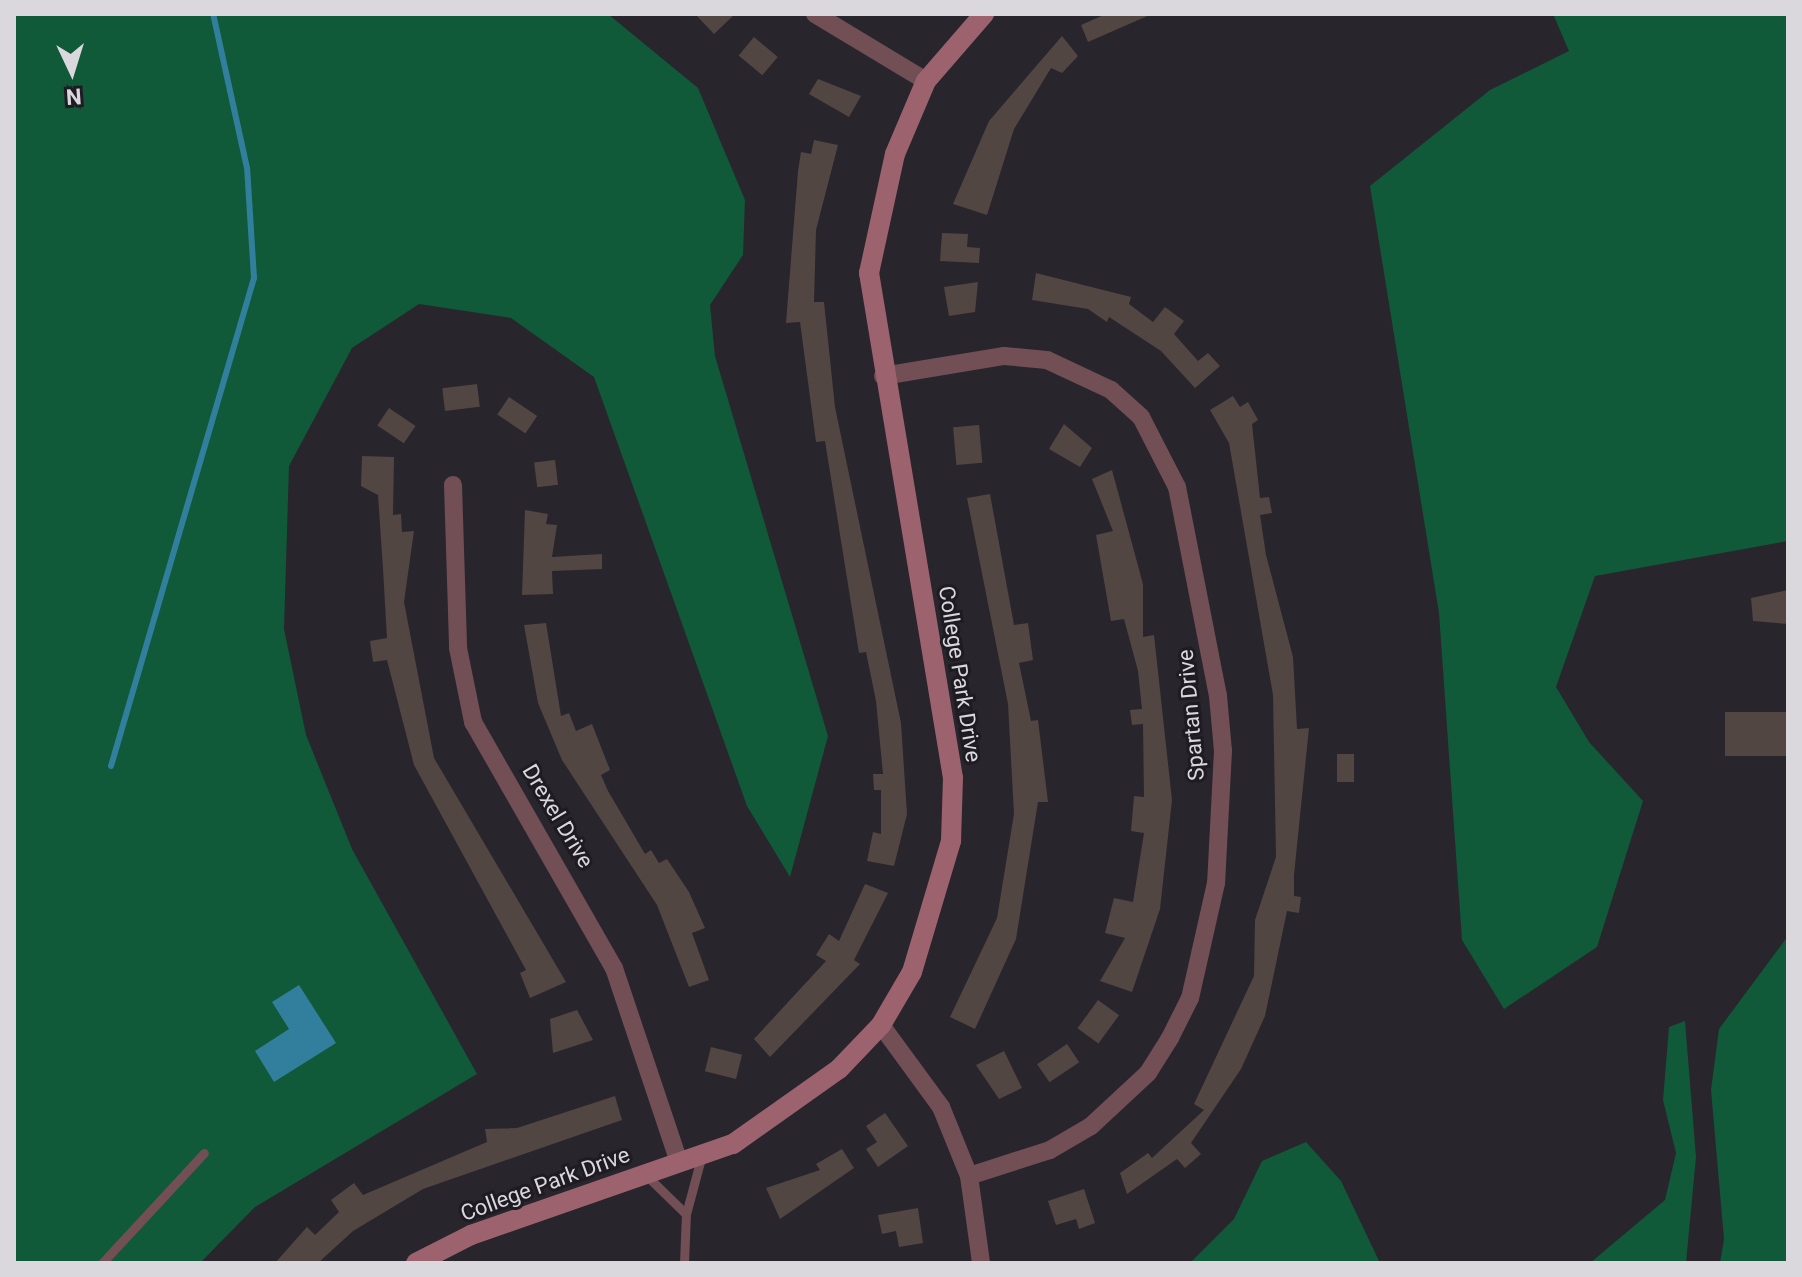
<!DOCTYPE html>
<style>
body{margin:0}
#map{position:relative;width:1802px;height:1277px;overflow:hidden;background:#29252d;font-family:Roboto,sans-serif}
div>[style]{position:absolute}
[style*='--x']{left:calc(var(--x)*1px);top:calc(var(--y)*1px);width:calc(var(--w)*1px);rotate:calc(var(--a)*1deg)}
.forest>*{inset:0;background:#105939}
.water>*{inset:0;background:#327f9d}
.stream>*{height:6px;margin:-3px;padding:0 3px;transform-origin:3px;border-radius:3px;background:#327f9d}
.building>*{inset:0;background:#514641;transform-origin:0 0}
.lane>*{height:9px;margin:-4.5px;padding:0 4.5px;transform-origin:4.5px;border-radius:4.5px;background:#724e55}
.street>*{height:18px;margin:-9px;padding:0 9px;transform-origin:9px;border-radius:9px;background:#724e55}
.secondary>*{height:20px;margin:-10px;padding:0 10px;transform-origin:10px;border-radius:10px;background:#9c636e}
span{translate:-50% -50%;white-space:nowrap;text-align:center;line-height:1.15;-webkit-text-stroke:6px #1f1b23;paint-order:stroke}
.street-label{font-size:22px;color:#dad7dd}
.frame{position:absolute;inset:0;border:16px solid #dad7dd;pointer-events:none}
.north{position:absolute;left:32px;top:32px;width:80px;height:80px;-webkit-text-stroke:6px #1f1b23;paint-order:stroke;rotate:176deg;font-size:22px;font-weight:700;line-height:32px;text-align:center;color:#dad7dd}
.north::after{content:'';display:block;margin:auto;width:28px;height:36px;background:#dad7dd;clip-path:polygon(50% 0,100% 100%,50% 72%,0 100%)}
</style>
<div id="map">
<div class="forest">
<i style="clip-path:polygon(14px 14px,608px 14px,698px 88px,745px 200px,743px 255px,710px 305px,715px 356px,828px 736px,790px 877px,747px 806px,594px 377px,511px 318px,419px 304px,352px 348px,289px 466px,284px 629px,306px 735px,352px 849px,477px 1074px,255px 1207px,200px 1263px,14px 1263px)"></i>
<i style="clip-path:polygon(1553px 14px,1788px 14px,1788px 541px,1595px 576px,1556px 687px,1589px 742px,1643px 801px,1597px 947px,1504px 1009px,1462px 940px,1439px 613px,1370px 186px,1490px 90px,1569px 51px)"></i>
<i style="clip-path:polygon(1788px 936px,1788px 1263px,1720px 1263px,1724px 1239px,1711px 1090px,1719px 1029px)"></i>
<i style="clip-path:polygon(1685px 1021px,1696px 1157px,1686px 1263px,1590px 1263px,1665px 1200px,1676px 1153px,1663px 1100px,1669px 1027px)"></i>
<i style="clip-path:polygon(1306px 1142px,1341px 1181px,1380px 1263px,1190px 1263px,1234px 1219px,1262px 1161px)"></i>
</div>
<div class="water">
<i style="clip-path:polygon(299px 985px,336px 1043px,274px 1082px,255px 1051px,289px 1029px,272px 1002px)"></i>
</div>
<div class="stream">
<i style="--x:111;--y:766;--w:509;--a:-73.67"></i>
<i style="--x:254;--y:278;--w:110;--a:-93.6"></i>
<i style="--x:247;--y:168;--w:158;--a:-102.4"></i>
</div>
<div class="building">
<i style="clip-path:polygon(695px 14px,735px 14px,714px 34px)"></i>
<i style="clip-path:polygon(1106px 14px,1152px 14px,1088px 42px,1081px 25px)"></i>
<i style="clip-path:polygon(1062px 36px,1078px 56px,1062px 73px,1051px 68px,1014px 129px,987px 215px,953px 204px,989px 121px)"></i>
<i style="left:754px;top:37px;width:31px;height:24px;rotate:40deg"></i>
<i style="clip-path:polygon(818px 79px,861px 96px,849px 117px,809px 94px)"></i>
<i style="clip-path:polygon(814px 140px,838px 145px,816px 230px,814px 302px,824px 302px,835px 407px,901px 723px,907px 814px,894px 866px,867px 861px,873px 832px,881px 834px,881px 790px,874px 790px,873px 774px,883px 774px,876px 701px,866px 652px,859px 653px,825px 441px,816px 442px,800px 322px,786px 323px,798px 171px,801px 152px,811px 154px)"></i>
<i style="clip-path:polygon(942px 233px,968px 234px,967px 247px,980px 248px,979px 263px,940px 261px)"></i>
<i style="clip-path:polygon(1036px 273px,1131px 297px,1129px 304px,1153px 322px,1165px 307px,1184px 321px,1174px 334px,1198px 361px,1208px 353px,1220px 366px,1195px 388px,1161px 351px,1109px 317px,1107px 322px,1088px 309px,1032px 300px)"></i>
<i style="clip-path:polygon(978px 282px,975px 312px,949px 316px,944px 287px)"></i>
<i style="left:477px;top:384px;width:23px;height:35px;rotate:83deg"></i>
<i style="clip-path:polygon(1233px 396px,1240px 407px,1248px 402px,1258px 420px,1252px 424px,1260px 498px,1269px 497px,1272px 513px,1260px 515px,1266px 555px,1293px 657px,1297px 729px,1309px 728px,1294px 875px,1294px 896px,1301px 897px,1299px 913px,1287px 911px,1265px 1016px,1241px 1069px,1191px 1143px,1201px 1154px,1185px 1168px,1177px 1159px,1127px 1194px,1120px 1173px,1148px 1153px,1152px 1158px,1204px 1110px,1194px 1104px,1254px 976px,1255px 920px,1276px 857px,1273px 695px,1229px 443px,1210px 410px)"></i>
<i style="left:509px;top:397px;width:34px;height:21px;rotate:34deg"></i>
<i style="left:389px;top:408px;width:32px;height:21px;rotate:34deg"></i>
<i style="clip-path:polygon(1064px 424px,1092px 448px,1080px 467px,1049px 449px)"></i>
<i style="left:979px;top:425px;width:38px;height:26px;rotate:85deg"></i>
<i style="clip-path:polygon(362px 456px,394px 457px,393px 515px,401px 514px,402px 532px,414px 531px,404px 602px,434px 758px,566px 982px,530px 998px,520px 973px,526px 970px,414px 765px,387px 660px,373px 662px,370px 641px,387px 638px,383px 569px,378px 495px,361px 486px)"></i>
<i style="left:555px;top:460px;width:25px;height:21px;rotate:83deg"></i>
<i style="clip-path:polygon(1112px 470px,1143px 584px,1143px 637px,1154px 635px,1172px 800px,1160px 909px,1132px 992px,1100px 981px,1125px 938px,1105px 933px,1114px 898px,1133px 902px,1144px 833px,1131px 831px,1134px 796px,1144px 797px,1143px 724px,1132px 725px,1130px 710px,1142px 709px,1138px 671px,1124px 619px,1111px 621px,1096px 535px,1113px 531px,1092px 479px)"></i>
<i style="clip-path:polygon(990px 494px,1014px 625px,1028px 623px,1033px 660px,1019px 663px,1031px 721px,1038px 720px,1048px 802px,1038px 802px,1016px 939px,975px 1029px,950px 1017px,997px 918px,1014px 814px,1008px 704px,967px 498px)"></i>
<i style="clip-path:polygon(525px 510px,548px 514px,546px 524px,557px 525px,552px 557px,602px 554px,602px 569px,552px 571px,553px 594px,522px 595px)"></i>
<i style="clip-path:polygon(1788px 590px,1788px 624px,1753px 621px,1751px 598px)"></i>
<i style="clip-path:polygon(546px 623px,561px 716px,569px 713px,576px 731px,592px 724px,610px 770px,601px 775px,608px 791px,645px 854px,651px 850px,659px 863px,667px 859px,689px 892px,705px 928px,692px 933px,709px 980px,689px 987px,657px 905px,562px 760px,538px 703px,524px 625px)"></i>
<i style="left:1788px;top:712px;width:44px;height:63px;rotate:90deg"></i>
<i style="left:1337px;top:754px;width:17px;height:28px"></i>
<i style="clip-path:polygon(865px 884px,888px 893px,854px 960px,860px 964px,770px 1057px,754px 1039px,826px 961px,816px 955px,829px 934px,839px 941px)"></i>
<i style="left:1098px;top:1000px;width:26px;height:35px;rotate:36deg"></i>
<i style="clip-path:polygon(577px 1010px,593px 1040px,553px 1053px,550px 1019px)"></i>
<i style="left:1067px;top:1044px;width:22px;height:36px;rotate:56deg"></i>
<i style="left:711px;top:1047px;width:32px;height:25px;rotate:14deg"></i>
<i style="clip-path:polygon(1004px 1051px,1022px 1088px,999px 1099px,976px 1065px)"></i>
<i style="clip-path:polygon(615px 1096px,622px 1120px,423px 1189px,353px 1231px,318px 1263px,275px 1263px,307px 1227px,315px 1235px,339px 1212px,331px 1200px,354px 1183px,363px 1195px,487px 1142px,485px 1129px,517px 1128px)"></i>
<i style="clip-path:polygon(885px 1113px,908px 1146px,878px 1167px,866px 1149px,877px 1142px,866px 1126px)"></i>
<i style="clip-path:polygon(842px 1149px,854px 1168px,780px 1219px,766px 1188px,820px 1170px,816px 1164px)"></i>
<i style="clip-path:polygon(1084px 1189px,1095px 1223px,1079px 1229px,1076px 1219px,1056px 1225px,1048px 1201px)"></i>
<i style="clip-path:polygon(918px 1208px,923px 1243px,899px 1247px,896px 1231px,882px 1234px,878px 1215px)"></i>
</div>
<div class="lane">
<i style="--x:647;--y:1176;--w:54;--a:44.3"></i>
<i style="--x:686;--y:1214;--w:58;--a:-75"></i>
<i style="--x:102;--y:1263;--w:150;--a:-47.2"></i>
<i style="--x:684;--y:1263;--w:49;--a:-87.7"></i>
</div>
<div class="street">
<i style="--x:815;--y:14;--w:130;--a:31.1"></i>
<i style="--x:883;--y:376;--w:123;--a:-9.4"></i>
<i style="--x:1004;--y:356;--w:43;--a:5.3"></i>
<i style="--x:1047;--y:360;--w:71;--a:25.1"></i>
<i style="--x:1111;--y:390;--w:40;--a:42"></i>
<i style="--x:1141;--y:417;--w:79;--a:62.8"></i>
<i style="--x:1177;--y:487;--w:213;--a:78.9"></i>
<i style="--x:1218;--y:696;--w:55;--a:84.8"></i>
<i style="--x:1223;--y:751;--w:132;--a:93"></i>
<i style="--x:1216;--y:883;--w:118;--a:102.7"></i>
<i style="--x:1190;--y:998;--w:45;--a:116.6"></i>
<i style="--x:1170;--y:1038;--w:41;--a:122.2"></i>
<i style="--x:1148;--y:1073;--w:78;--a:137.1"></i>
<i style="--x:1091;--y:1126;--w:48;--a:149.7"></i>
<i style="--x:1050;--y:1150;--w:85;--a:162.2"></i>
<i style="--x:453;--y:485;--w:163;--a:88.2"></i>
<i style="--x:458;--y:648;--w:76;--a:78.5"></i>
<i style="--x:473;--y:722;--w:284;--a:60.2"></i>
<i style="--x:614;--y:968;--w:205;--a:71.5"></i>
<i style="--x:881;--y:1025;--w:102;--a:53.8"></i>
<i style="--x:941;--y:1107;--w:74;--a:67.9"></i>
<i style="--x:969;--y:1176;--w:88;--a:82.1"></i>
</div>
<div class="secondary">
<i style="--x:416;--y:1263;--w:62;--a:-27"></i>
<i style="--x:471;--y:1235;--w:277;--a:-19.2"></i>
<i style="--x:733;--y:1144;--w:130;--a:-35.3"></i>
<i style="--x:839;--y:1069;--w:61;--a:-46.3"></i>
<i style="--x:881;--y:1025;--w:61;--a:-59.7"></i>
<i style="--x:912;--y:972;--w:137;--a:-73.4"></i>
<i style="--x:951;--y:841;--w:63;--a:-88.2"></i>
<i style="--x:953;--y:778;--w:512;--a:-99.44"></i>
<i style="--x:869;--y:273;--w:122;--a:-77.7"></i>
<i style="--x:895;--y:154;--w:79;--a:-67"></i>
<i style="--x:926;--y:81;--w:89;--a:-49.1"></i>
</div>
<div class="street-label">
<span style="left:960px;top:674px;rotate:81deg">College Park Drive</span>
<span style="left:1191px;top:715px;rotate:-95deg">Spartan Drive</span>
<span style="left:558px;top:816px;rotate:59deg">Drexel Drive</span>
<span style="left:545px;top:1184px;rotate:-20deg">College Park Drive</span>
</div>
<div class="frame"></div>
<div class="north">N</div>
</div>
